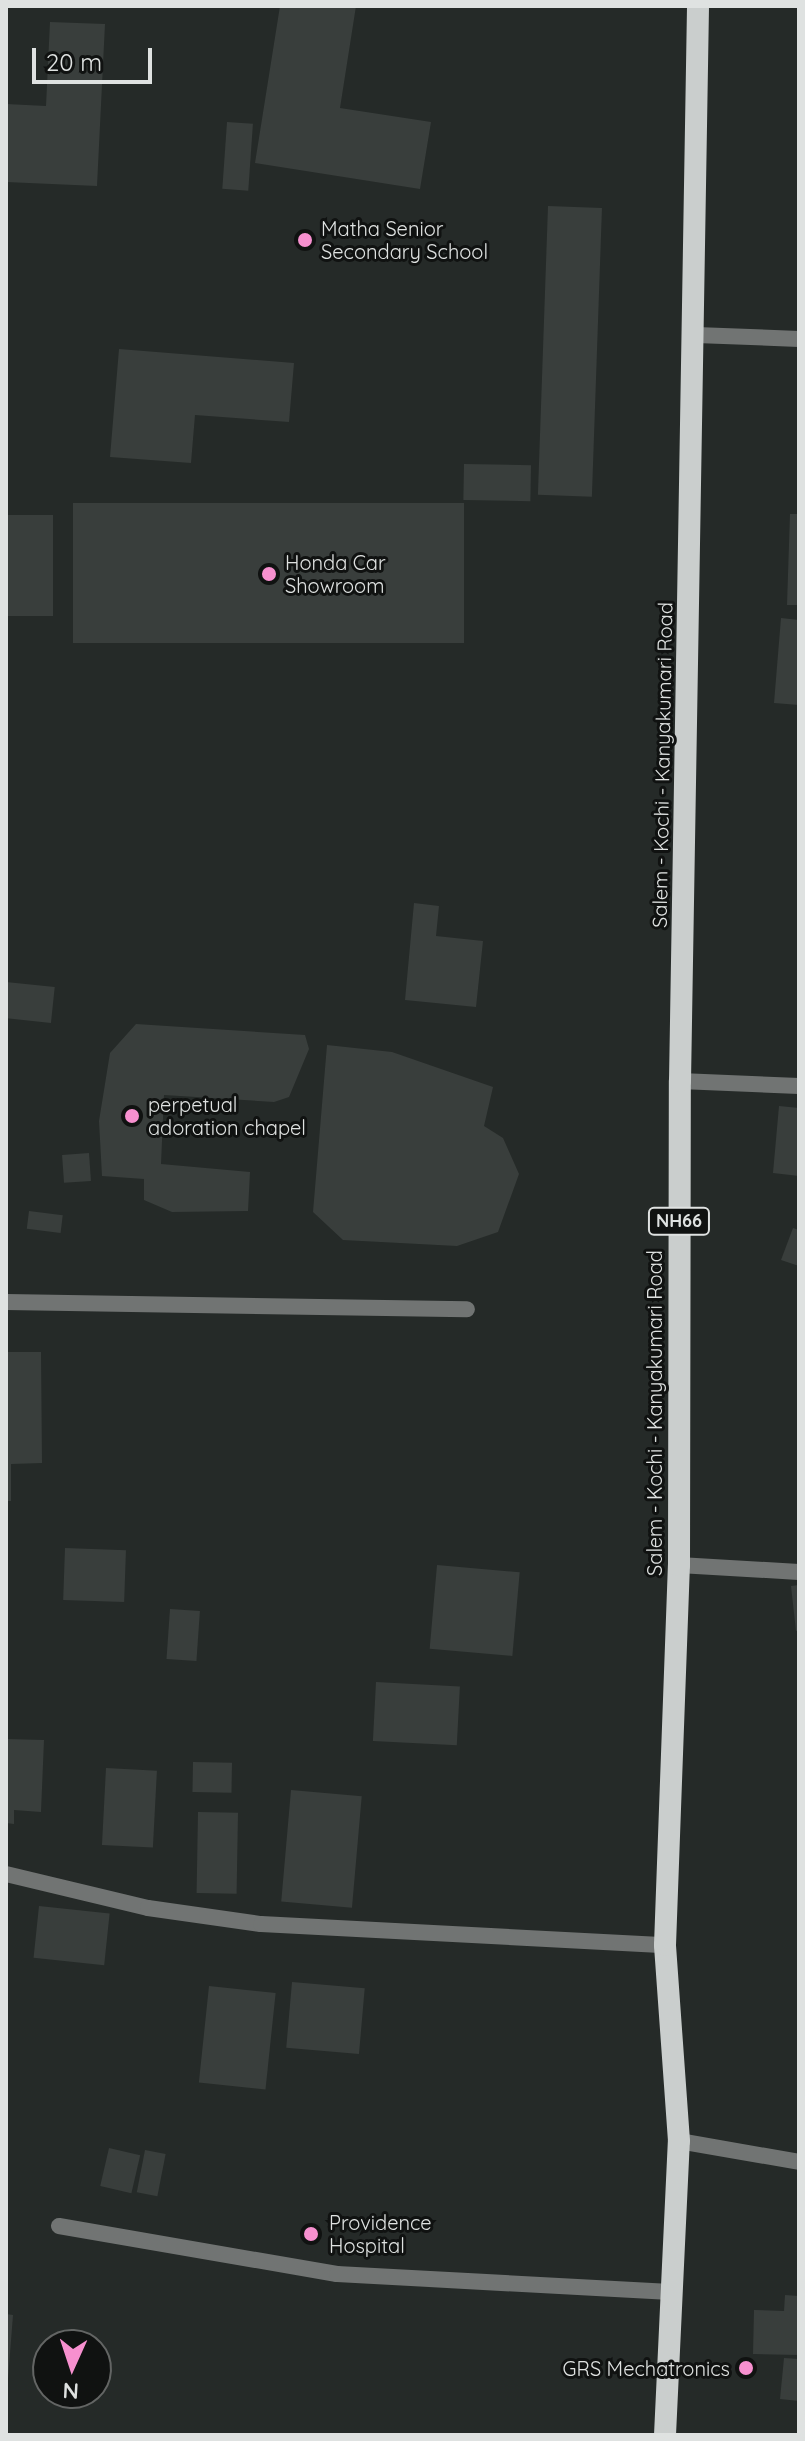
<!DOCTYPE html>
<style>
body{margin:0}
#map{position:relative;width:805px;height:2441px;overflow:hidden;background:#252a28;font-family:Quicksand,sans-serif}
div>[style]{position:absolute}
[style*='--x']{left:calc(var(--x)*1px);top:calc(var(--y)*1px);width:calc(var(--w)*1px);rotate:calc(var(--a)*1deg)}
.building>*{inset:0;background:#393e3c;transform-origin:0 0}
.service>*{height:16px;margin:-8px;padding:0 8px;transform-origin:8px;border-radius:8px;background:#717473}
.minor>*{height:16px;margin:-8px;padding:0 8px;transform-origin:8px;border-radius:8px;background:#717473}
.trunk>*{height:22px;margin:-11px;padding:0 11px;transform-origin:11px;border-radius:11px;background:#cacecd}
.dots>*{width:22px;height:22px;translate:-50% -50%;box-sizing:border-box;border:4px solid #101211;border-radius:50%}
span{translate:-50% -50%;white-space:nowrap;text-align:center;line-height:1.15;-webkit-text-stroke:6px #101211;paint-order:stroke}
.shield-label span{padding:2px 6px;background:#101211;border:2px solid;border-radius:6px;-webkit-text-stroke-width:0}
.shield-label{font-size:18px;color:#dfe2e1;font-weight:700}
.poi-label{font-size:20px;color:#dfe2e1}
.left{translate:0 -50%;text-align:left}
.right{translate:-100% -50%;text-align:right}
.street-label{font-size:20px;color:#dfe2e1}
.frame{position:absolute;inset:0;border:8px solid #dfe2e1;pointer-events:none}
.north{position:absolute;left:32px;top:2329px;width:80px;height:80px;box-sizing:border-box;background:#101211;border:2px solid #636564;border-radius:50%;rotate:183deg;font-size:22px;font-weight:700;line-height:32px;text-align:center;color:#dfe2e1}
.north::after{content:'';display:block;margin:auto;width:28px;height:36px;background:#f790cf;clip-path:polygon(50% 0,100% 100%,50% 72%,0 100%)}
.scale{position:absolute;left:32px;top:48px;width:120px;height:36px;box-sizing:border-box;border:4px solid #dfe2e1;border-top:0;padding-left:10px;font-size:24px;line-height:28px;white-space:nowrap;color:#dfe2e1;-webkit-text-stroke:6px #101211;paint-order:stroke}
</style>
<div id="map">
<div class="building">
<i style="clip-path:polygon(280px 6px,356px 6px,340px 108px,431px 122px,420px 189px,255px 163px)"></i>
<i style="clip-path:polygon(50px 22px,105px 24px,97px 186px,6px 182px,6px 104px,46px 106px)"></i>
<i style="left:227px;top:122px;width:26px;height:67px;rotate:4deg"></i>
<i style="left:548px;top:206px;width:54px;height:289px;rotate:2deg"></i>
<i style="clip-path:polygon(119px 349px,294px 363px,289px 422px,195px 415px,191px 463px,110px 457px)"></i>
<i style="left:464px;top:464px;width:67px;height:36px;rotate:1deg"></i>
<i style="left:464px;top:503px;width:140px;height:391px;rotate:90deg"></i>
<i style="clip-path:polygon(790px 514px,799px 514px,799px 605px,787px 605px)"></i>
<i style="left:53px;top:515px;width:101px;height:47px;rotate:90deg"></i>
<i style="clip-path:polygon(781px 618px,799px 620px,799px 705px,774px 703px)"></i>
<i style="clip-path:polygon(414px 903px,439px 906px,436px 936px,483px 941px,476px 1007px,405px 1000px)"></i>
<i style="left:6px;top:982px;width:49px;height:36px;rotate:6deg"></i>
<i style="clip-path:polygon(136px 1024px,305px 1035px,309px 1049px,289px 1097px,274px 1102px,164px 1095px,161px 1164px,250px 1172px,248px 1211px,172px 1212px,144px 1200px,144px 1179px,102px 1176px,99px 1121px,110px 1053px)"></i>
<i style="clip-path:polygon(327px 1045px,392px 1052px,493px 1087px,484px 1126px,503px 1138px,519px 1174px,498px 1232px,457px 1246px,343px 1240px,313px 1212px)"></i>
<i style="clip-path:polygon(779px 1106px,799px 1108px,799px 1176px,773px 1173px)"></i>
<i style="left:89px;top:1153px;width:28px;height:27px;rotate:86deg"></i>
<i style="left:29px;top:1211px;width:34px;height:18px;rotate:7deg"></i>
<i style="clip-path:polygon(793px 1228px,799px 1230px,799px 1266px,781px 1260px)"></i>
<i style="clip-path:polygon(6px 1352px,41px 1352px,42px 1463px,11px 1464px,11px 1501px,6px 1501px)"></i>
<i style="left:65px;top:1548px;width:61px;height:52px;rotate:2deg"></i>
<i style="left:437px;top:1565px;width:83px;height:84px;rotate:5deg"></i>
<i style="clip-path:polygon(799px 1585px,799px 1630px,796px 1631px,791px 1586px)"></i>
<i style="left:170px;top:1609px;width:30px;height:50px;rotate:4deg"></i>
<i style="left:376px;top:1682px;width:84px;height:59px;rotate:3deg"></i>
<i style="clip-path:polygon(6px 1739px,44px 1740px,41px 1812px,14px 1810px,14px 1824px,6px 1823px)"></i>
<i style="left:193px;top:1762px;width:39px;height:30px;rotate:1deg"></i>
<i style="left:106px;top:1768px;width:51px;height:77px;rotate:3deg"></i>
<i style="left:291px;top:1790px;width:71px;height:112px;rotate:5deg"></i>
<i style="left:198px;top:1812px;width:40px;height:81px;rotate:1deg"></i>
<i style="left:39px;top:1906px;width:71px;height:52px;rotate:6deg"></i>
<i style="left:292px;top:1982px;width:73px;height:66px;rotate:5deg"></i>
<i style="left:209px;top:1986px;width:67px;height:97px;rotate:6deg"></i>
<i style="left:109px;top:2148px;width:32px;height:39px;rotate:13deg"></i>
<i style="left:145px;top:2150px;width:21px;height:43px;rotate:11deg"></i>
<i style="clip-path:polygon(785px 2295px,799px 2296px,799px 2355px,753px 2354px,754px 2310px,784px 2311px)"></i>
<i style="clip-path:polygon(6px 2314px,13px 2315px,8px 2379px,6px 2379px)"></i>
<i style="clip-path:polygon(784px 2358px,799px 2359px,799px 2401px,780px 2399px)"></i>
</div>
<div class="service">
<i style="--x:59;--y:2226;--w:282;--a:9.8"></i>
<i style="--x:337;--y:2274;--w:334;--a:3.1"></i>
</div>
<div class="minor">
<i style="--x:696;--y:335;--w:103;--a:2.2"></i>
<i style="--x:680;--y:1081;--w:119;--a:2.4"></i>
<i style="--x:6;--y:1302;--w:461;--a:0.9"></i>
<i style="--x:679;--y:1565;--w:120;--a:3.3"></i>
<i style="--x:6;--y:1874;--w:146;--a:13.5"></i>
<i style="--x:148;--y:1908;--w:114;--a:8.1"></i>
<i style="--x:261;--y:1924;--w:405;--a:3"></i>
<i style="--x:679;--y:2141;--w:122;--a:9.9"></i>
</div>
<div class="trunk">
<i style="--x:665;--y:2435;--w:294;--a:-87.3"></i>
<i style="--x:679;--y:2141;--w:196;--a:-94.1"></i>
<i style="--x:665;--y:1945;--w:380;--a:-87.9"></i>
<i style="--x:679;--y:1565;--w:484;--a:-89.9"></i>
<i style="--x:680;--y:1081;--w:1075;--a:-89.04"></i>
</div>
<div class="dots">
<i style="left:305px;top:240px;background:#f790cf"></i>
<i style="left:269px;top:574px;background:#f790cf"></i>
<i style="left:132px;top:1116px;background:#f790cf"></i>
<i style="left:311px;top:2234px;background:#f790cf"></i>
<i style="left:746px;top:2368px;background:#f790cf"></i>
</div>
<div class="shield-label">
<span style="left:679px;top:1221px">NH66</span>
</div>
<div class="poi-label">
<span class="left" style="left:321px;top:240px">Matha Senior<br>Secondary School</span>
<span class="left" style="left:285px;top:574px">Honda Car<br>Showroom</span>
<span class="left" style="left:148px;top:1116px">perpetual<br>adoration chapel</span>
<span class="left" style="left:329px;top:2234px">Providence<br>Hospital</span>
<span class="right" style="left:730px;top:2368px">GRS Mechatronics</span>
</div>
<div class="street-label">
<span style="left:662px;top:765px;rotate:-89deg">Salem - Kochi - Kanyakumari Road</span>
<span style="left:654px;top:1413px;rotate:-90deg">Salem - Kochi - Kanyakumari Road</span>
</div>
<div class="frame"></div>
<div class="north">N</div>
<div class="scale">20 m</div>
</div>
